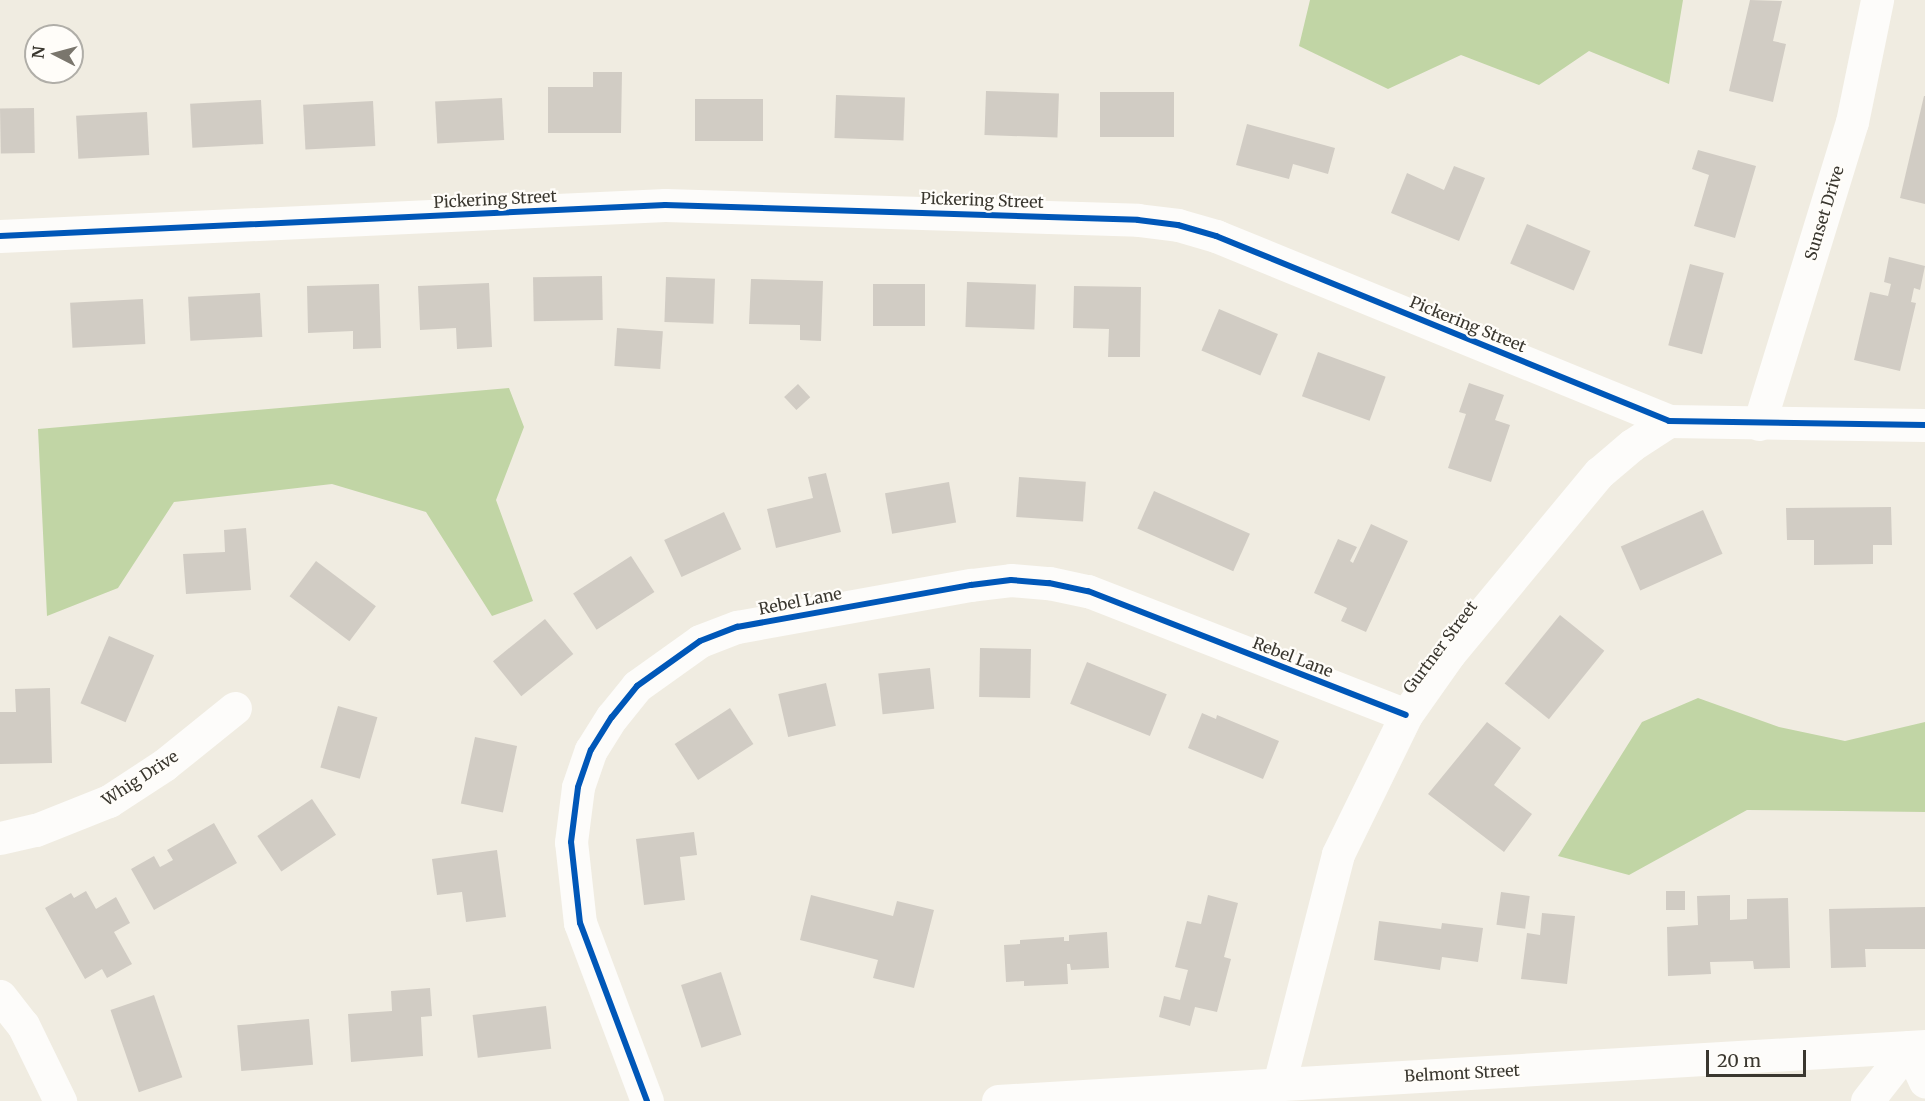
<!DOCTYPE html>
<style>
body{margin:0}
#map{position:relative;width:1925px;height:1101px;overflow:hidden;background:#f0ece1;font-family:Merriweather,serif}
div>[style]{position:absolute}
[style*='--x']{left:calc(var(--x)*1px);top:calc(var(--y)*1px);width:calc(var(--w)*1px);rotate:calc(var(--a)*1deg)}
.forest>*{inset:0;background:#c1d5a5}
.building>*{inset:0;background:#d1ccc4;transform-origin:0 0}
.minor>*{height:33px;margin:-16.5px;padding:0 16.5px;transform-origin:16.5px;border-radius:16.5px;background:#fdfcfa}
.cycleway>*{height:6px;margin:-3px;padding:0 3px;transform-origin:3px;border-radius:3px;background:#0057b8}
span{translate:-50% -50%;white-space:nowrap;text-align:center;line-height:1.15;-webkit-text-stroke:4.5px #fffdf9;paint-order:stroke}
.street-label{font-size:16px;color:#3a372f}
.north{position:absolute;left:24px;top:24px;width:60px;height:60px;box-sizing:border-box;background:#fffdf9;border:2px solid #b0aea8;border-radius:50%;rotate:276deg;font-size:16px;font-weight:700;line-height:24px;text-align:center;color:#3a372f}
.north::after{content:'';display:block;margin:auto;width:21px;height:27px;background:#7a766d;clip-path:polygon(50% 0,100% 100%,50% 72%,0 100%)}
.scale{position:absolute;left:1706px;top:1050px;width:100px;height:27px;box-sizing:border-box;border:3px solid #3a372f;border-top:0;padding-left:8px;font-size:18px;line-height:21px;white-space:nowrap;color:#3a372f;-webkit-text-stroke:4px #fffdf9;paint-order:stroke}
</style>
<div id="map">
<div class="forest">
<i style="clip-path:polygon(1310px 0,1683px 0,1669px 84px,1589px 51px,1539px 85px,1461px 55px,1388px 89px,1299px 46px)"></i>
<i style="clip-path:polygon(509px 388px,524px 427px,496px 500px,533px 601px,492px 616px,426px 512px,332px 484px,174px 502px,118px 588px,47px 616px,38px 429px)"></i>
<i style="clip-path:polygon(1698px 698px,1779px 727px,1845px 741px,1925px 722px,1925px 812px,1747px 810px,1629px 875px,1558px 856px,1642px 722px)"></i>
</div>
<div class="building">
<i style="clip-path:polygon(1750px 0,1782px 1px,1773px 41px,1786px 44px,1773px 102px,1729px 91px)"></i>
<i style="clip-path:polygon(593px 72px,622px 72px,621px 133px,548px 133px,548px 87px,593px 87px)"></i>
<i style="left:986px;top:91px;width:73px;height:44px;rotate:2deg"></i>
<i style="left:1100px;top:92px;width:74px;height:45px"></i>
<i style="left:836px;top:95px;width:69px;height:43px;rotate:2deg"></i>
<i style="clip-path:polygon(1924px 96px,1925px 96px,1925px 204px,1900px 198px)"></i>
<i style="left:502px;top:98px;width:42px;height:67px;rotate:87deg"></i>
<i style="left:695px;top:99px;width:68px;height:42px"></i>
<i style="left:261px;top:100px;width:44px;height:71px;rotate:87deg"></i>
<i style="left:373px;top:101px;width:45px;height:70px;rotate:87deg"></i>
<i style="left:34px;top:108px;width:45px;height:34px;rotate:89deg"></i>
<i style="left:147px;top:112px;width:43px;height:71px;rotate:87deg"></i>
<i style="clip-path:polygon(1247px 124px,1335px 148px,1328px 174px,1293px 164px,1289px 179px,1236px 165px)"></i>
<i style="clip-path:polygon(1698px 150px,1756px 166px,1735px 238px,1694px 226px,1709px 175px,1692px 169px)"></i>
<i style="clip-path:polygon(1454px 166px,1485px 178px,1459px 241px,1391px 213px,1407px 173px,1444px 190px)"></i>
<i style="left:1527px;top:224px;width:69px;height:43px;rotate:23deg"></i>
<i style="clip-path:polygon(1889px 257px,1925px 266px,1920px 290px,1914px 288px,1911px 302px,1916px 303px,1900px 371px,1854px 360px,1870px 292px,1888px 296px,1891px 284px,1884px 282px)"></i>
<i style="left:1690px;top:264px;width:35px;height:84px;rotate:15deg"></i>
<i style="left:602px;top:276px;width:44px;height:69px;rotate:89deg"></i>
<i style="left:666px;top:277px;width:49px;height:45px;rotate:2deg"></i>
<i style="clip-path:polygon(751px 279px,823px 281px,821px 341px,800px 340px,800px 325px,749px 324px)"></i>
<i style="left:967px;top:282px;width:69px;height:45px;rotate:2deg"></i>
<i style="clip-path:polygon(489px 283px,492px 347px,457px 349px,456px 328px,420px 330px,418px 286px)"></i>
<i style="clip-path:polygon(379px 284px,381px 348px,353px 349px,353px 331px,308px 333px,307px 286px)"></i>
<i style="left:873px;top:284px;width:52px;height:42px"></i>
<i style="clip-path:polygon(1074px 286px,1141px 287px,1140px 357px,1108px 357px,1109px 329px,1073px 328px)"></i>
<i style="left:260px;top:293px;width:44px;height:72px;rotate:87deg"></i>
<i style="left:143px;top:299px;width:45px;height:73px;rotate:87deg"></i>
<i style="left:1219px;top:309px;width:64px;height:45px;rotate:23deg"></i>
<i style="left:617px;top:328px;width:46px;height:38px;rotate:4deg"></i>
<i style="left:1318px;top:352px;width:72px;height:47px;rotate:20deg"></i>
<i style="clip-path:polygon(1469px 383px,1504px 395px,1495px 420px,1510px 425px,1491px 482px,1448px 468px,1466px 414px,1459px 412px)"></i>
<i style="left:798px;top:384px;width:18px;height:19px;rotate:47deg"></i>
<i style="clip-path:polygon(826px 473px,841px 532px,776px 548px,767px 509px,813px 498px,808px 477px)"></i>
<i style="left:1019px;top:477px;width:67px;height:40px;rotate:4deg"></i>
<i style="left:949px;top:482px;width:41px;height:65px;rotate:80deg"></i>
<i style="left:1154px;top:491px;width:105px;height:41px;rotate:24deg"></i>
<i style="clip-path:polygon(1891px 507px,1892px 545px,1873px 545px,1873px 564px,1814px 565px,1814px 540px,1787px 540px,1786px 508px)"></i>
<i style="left:1703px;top:510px;width:48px;height:90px;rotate:66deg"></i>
<i style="left:724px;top:512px;width:41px;height:66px;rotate:65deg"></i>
<i style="clip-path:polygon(1371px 524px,1408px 541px,1366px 632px,1341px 621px,1347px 608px,1314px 593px,1338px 539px,1357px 547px,1350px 561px,1353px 563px)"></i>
<i style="clip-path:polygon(246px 528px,251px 590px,186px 594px,183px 554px,225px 552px,224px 530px)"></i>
<i style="left:631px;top:556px;width:43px;height:69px;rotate:57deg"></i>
<i style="left:316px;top:561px;width:75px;height:44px;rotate:37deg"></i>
<i style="left:1560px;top:615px;width:57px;height:88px;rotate:39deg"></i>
<i style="left:545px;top:619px;width:45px;height:67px;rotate:51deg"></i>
<i style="left:109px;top:636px;width:49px;height:73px;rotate:23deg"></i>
<i style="left:980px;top:648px;width:51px;height:49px;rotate:1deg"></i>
<i style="left:1087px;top:662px;width:86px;height:45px;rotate:22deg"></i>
<i style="left:930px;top:668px;width:41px;height:52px;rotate:84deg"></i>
<i style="left:826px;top:683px;width:44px;height:49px;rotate:77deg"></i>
<i style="clip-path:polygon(50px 688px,52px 763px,0 764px,0 712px,16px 712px,15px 689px)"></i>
<i style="left:338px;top:706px;width:41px;height:64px;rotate:16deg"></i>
<i style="left:730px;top:708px;width:43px;height:66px;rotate:57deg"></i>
<i style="clip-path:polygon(1202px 713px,1216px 719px,1217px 715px,1279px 741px,1263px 779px,1188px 748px)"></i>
<i style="clip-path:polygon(1487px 722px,1521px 748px,1494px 785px,1532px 814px,1504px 852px,1428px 794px)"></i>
<i style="left:475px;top:737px;width:43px;height:68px;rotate:12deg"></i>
<i style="left:312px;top:799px;width:43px;height:66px;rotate:56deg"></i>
<i style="clip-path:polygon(214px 823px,237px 863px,154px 910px,131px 869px,154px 856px,160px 867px,173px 860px,167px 850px)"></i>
<i style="clip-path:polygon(694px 832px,697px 855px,680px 857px,685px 900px,644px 905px,636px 839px)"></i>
<i style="clip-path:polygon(497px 850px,506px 917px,466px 922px,462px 892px,437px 895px,432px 859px)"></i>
<i style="clip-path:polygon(86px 891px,96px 909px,116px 897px,130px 923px,114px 932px,132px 964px,107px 978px,102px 969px,85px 979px,45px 908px,71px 893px,74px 898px)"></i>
<i style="left:1666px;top:891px;width:19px;height:19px"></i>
<i style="left:1501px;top:892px;width:29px;height:33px;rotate:8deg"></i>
<i style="clip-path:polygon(811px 895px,893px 916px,897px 901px,934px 910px,914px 988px,873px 978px,878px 960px,800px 940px)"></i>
<i style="clip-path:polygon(1208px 895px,1238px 903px,1224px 957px,1231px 959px,1217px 1012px,1195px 1007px,1190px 1026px,1159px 1017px,1164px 996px,1180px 1000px,1188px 970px,1175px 967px,1187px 921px,1201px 924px)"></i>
<i style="clip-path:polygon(1730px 895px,1730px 920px,1747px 919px,1747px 899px,1788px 898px,1790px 968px,1754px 969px,1753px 961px,1710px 962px,1711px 974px,1668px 976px,1667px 927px,1698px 925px,1697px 896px)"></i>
<i style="clip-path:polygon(1925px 907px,1925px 949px,1865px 949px,1866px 967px,1831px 968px,1829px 909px)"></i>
<i style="clip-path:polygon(1542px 913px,1575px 916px,1567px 984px,1521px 979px,1527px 933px,1540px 935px)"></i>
<i style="clip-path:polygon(1379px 921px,1441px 929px,1442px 923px,1483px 928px,1478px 962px,1442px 957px,1440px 970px,1374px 960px)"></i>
<i style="clip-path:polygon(1107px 932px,1109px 968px,1071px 970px,1070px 964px,1067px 964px,1068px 984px,1024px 986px,1024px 981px,1006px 982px,1004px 945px,1020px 944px,1020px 940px,1064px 937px,1064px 941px,1069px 941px,1069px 935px)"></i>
<i style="left:721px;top:972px;width:66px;height:42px;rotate:72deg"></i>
<i style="clip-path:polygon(430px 988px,432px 1016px,421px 1017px,423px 1056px,351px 1062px,348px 1014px,392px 1011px,391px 991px)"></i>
<i style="left:154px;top:995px;width:87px;height:46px;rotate:71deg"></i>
<i style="left:546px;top:1006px;width:43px;height:74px;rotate:83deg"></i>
<i style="left:309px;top:1019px;width:46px;height:72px;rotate:85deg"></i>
</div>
<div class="minor">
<i style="--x:0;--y:236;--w:666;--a:-2.67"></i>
<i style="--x:665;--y:205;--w:473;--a:1.8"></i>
<i style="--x:1138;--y:220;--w:40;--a:7.1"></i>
<i style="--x:1178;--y:225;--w:40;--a:16"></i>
<i style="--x:1216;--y:236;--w:489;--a:22.2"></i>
<i style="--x:1669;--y:421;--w:256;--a:0.9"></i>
<i style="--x:1759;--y:424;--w:316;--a:-72.9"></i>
<i style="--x:1852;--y:122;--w:125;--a:-78.4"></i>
<i style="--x:0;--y:838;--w:37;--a:-13"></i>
<i style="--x:36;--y:830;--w:79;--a:-21.7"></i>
<i style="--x:109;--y:801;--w:66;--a:-33.2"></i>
<i style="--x:164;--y:765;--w:91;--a:-38.8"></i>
<i style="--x:0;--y:996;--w:37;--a:52"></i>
<i style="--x:23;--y:1025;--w:85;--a:64"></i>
<i style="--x:1279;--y:1084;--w:237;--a:-75.6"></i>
<i style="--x:1338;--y:854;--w:155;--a:-63.9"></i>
<i style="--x:1406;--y:715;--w:75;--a:-54.8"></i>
<i style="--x:1449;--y:654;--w:235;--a:-50.4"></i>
<i style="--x:1599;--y:473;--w:43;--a:-40.3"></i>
<i style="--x:1632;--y:445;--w:44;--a:-33"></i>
<i style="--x:647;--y:1101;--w:190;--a:-110.6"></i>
<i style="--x:580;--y:923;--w:81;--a:-96.3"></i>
<i style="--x:571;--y:842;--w:55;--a:-82.7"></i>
<i style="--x:578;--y:787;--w:39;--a:-71"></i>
<i style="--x:591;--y:750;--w:39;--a:-58"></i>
<i style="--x:612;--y:717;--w:40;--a:-51"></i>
<i style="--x:637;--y:686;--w:77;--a:-35.5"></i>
<i style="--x:700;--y:641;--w:40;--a:-21"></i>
<i style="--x:737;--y:627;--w:238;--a:-10.2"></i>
<i style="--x:971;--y:585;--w:40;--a:-7.1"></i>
<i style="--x:1011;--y:580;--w:38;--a:5"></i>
<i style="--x:1049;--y:583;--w:40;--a:12"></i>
<i style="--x:1088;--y:591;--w:341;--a:21.3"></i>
<i style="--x:998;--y:1101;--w:929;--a:-3.4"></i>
<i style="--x:1867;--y:1101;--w:68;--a:-52.1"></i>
<i style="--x:1909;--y:1047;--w:38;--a:65"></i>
</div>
<div class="cycleway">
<i style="--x:0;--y:236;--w:666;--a:-2.67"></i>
<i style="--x:665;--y:205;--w:473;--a:1.8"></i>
<i style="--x:1138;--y:220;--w:40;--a:7.1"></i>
<i style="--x:1178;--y:225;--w:40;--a:16"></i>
<i style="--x:1216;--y:236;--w:489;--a:22.2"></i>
<i style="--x:1669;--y:421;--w:256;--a:0.9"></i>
<i style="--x:647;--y:1101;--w:190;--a:-110.6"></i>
<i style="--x:580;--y:923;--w:81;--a:-96.3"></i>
<i style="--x:571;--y:842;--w:55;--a:-82.7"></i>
<i style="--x:578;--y:787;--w:39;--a:-71"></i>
<i style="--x:591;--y:750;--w:39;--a:-58"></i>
<i style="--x:612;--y:717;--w:40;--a:-51"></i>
<i style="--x:637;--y:686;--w:77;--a:-35.5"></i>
<i style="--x:700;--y:641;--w:40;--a:-21"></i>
<i style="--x:737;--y:627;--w:238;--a:-10.2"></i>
<i style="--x:971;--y:585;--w:40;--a:-7.1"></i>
<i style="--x:1011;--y:580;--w:38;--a:5"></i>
<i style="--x:1049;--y:583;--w:40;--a:12"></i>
<i style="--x:1088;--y:591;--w:341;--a:21.3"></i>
</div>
<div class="street-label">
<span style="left:495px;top:199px;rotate:-3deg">Pickering Street</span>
<span style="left:982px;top:200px;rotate:2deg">Pickering Street</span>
<span style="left:1824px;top:213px;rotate:-73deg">Sunset Drive</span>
<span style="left:1468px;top:324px;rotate:22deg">Pickering Street</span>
<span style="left:800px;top:601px;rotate:-11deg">Rebel Lane</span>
<span style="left:1440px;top:647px;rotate:-53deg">Gurtner Street</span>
<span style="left:1293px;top:657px;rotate:21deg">Rebel Lane</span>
<span style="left:140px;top:778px;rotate:-33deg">Whig Drive</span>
<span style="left:1462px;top:1073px;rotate:-3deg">Belmont Street</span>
</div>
<div class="north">N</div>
<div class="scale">20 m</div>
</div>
